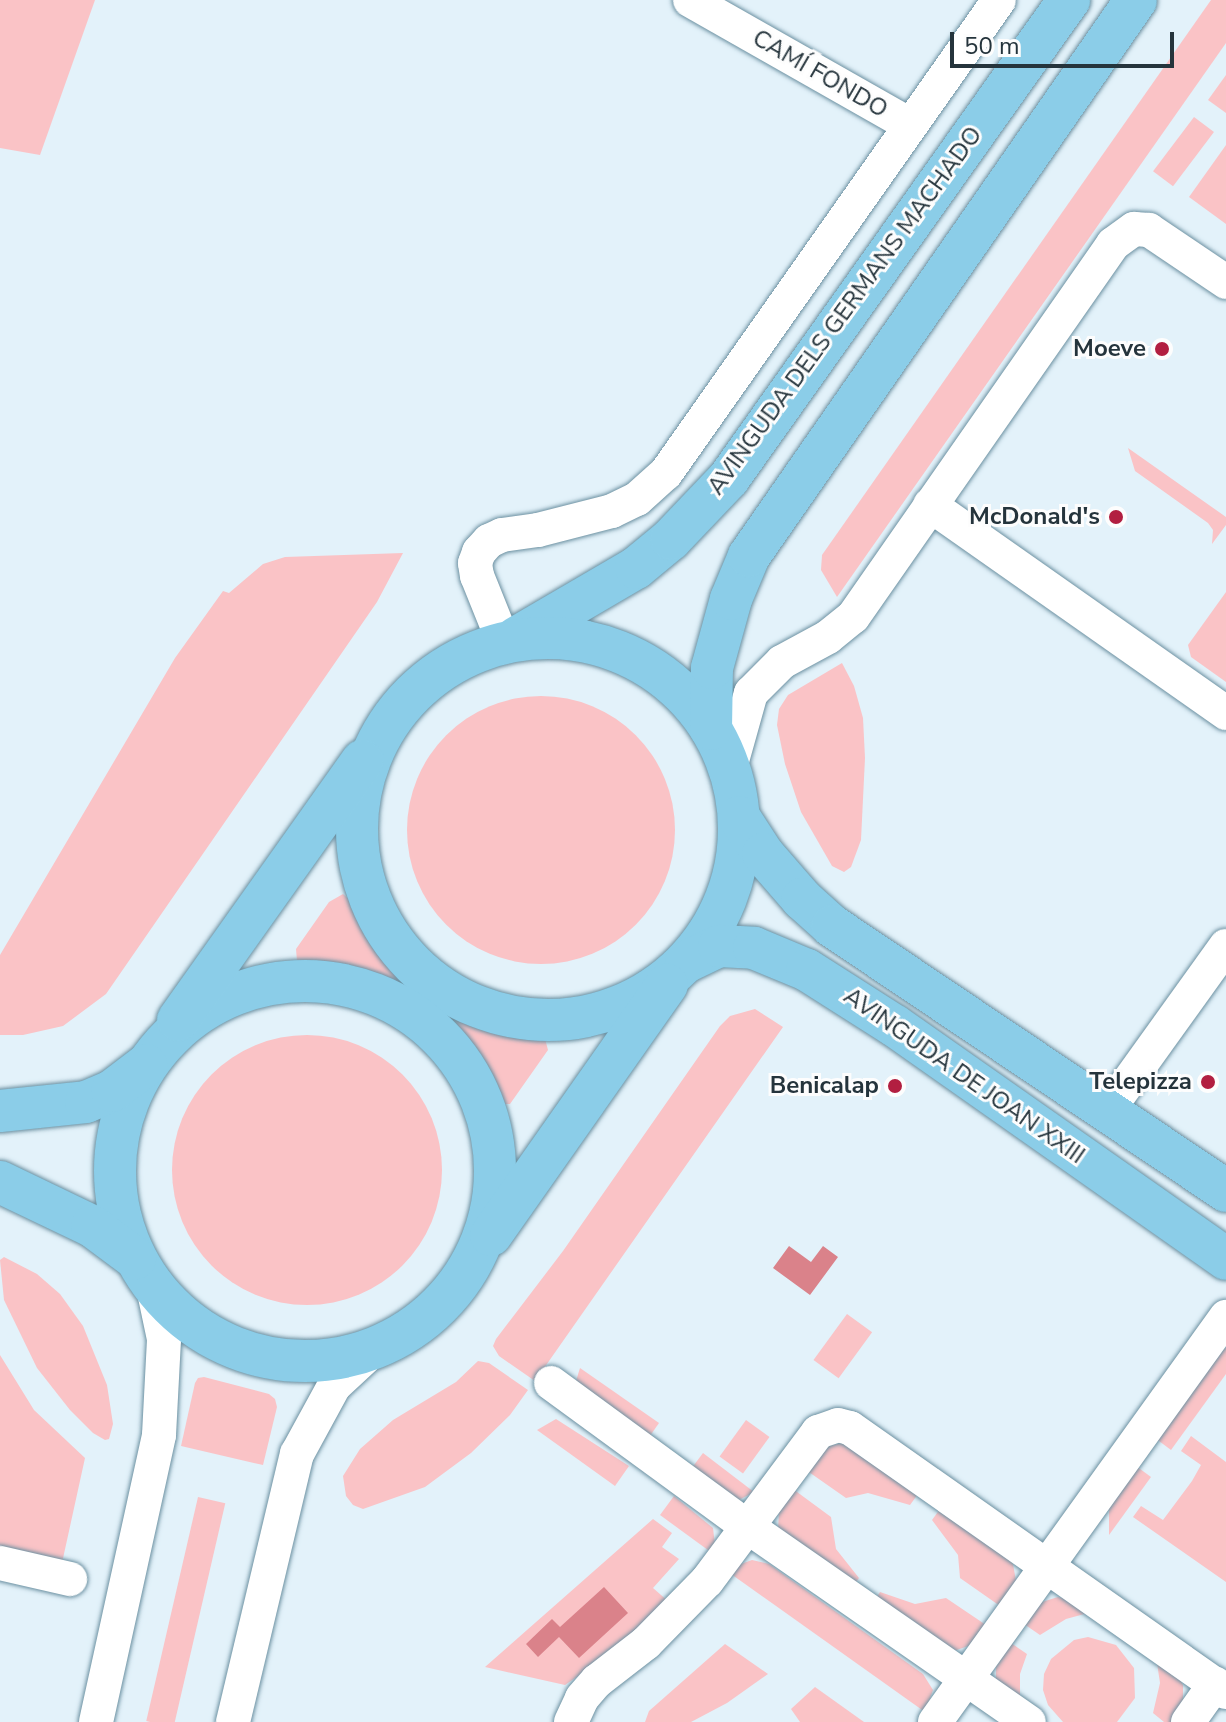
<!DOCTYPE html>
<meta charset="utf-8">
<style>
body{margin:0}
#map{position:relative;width:1226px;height:1722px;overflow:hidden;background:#e3f2fa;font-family:"Nunito Sans",sans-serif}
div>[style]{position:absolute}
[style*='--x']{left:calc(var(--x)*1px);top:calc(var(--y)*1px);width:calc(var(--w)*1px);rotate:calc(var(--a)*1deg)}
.green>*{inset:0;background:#fac3c6;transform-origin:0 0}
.round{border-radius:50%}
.water>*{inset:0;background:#da828a}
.roads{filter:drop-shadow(0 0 2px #6b90a1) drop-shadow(0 0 2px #6b90a1)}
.minor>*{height:34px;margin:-17px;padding:0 17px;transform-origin:17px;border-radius:17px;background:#fff}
.major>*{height:42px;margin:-21px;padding:0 21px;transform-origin:21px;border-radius:21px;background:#8bcde8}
.major>.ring{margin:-21px;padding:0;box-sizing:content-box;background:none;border:42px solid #8bcde8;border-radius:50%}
.dots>*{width:22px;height:22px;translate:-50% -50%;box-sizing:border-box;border:4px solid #fdfdfd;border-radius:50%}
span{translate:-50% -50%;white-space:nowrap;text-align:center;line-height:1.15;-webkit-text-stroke:6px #fdfdfd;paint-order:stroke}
.street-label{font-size:24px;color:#25343c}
.poi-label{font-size:24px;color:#25343c;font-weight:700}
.right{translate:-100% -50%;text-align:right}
.scale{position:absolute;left:950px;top:32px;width:224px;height:36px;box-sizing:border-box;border:4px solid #25343c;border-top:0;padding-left:10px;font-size:24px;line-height:28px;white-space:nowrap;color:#25343c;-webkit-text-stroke:6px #fdfdfd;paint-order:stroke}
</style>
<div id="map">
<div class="green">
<i style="clip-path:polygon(0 0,95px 0,40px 155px,0 148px)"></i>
<i style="clip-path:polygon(1211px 0,1226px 0,1226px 43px,837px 597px,821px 570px,822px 555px)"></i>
<i style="clip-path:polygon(1226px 75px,1226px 113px,1208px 100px)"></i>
<i style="left:1194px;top:117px;width:25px;height:68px;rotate:37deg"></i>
<i style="clip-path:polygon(1226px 145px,1226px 224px,1189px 197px)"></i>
<i style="clip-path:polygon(1128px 448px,1226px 517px,1226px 525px,1212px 544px,1213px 530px,1208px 523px,1135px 471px)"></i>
<i style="clip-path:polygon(403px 553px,377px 602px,106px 994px,63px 1026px,23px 1035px,0 1035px,0 955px,175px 658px,223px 591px,229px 593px,263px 564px,285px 557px)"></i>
<i style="clip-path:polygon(1226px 592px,1226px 682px,1191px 657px,1188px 645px)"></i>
<i style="clip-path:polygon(842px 663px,854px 686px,863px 718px,865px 758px,861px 840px,851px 867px,844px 872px,832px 866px,801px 812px,785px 764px,777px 725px,779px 709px,788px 695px)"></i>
<i class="round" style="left:407px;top:696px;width:268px;height:268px"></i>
<i style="clip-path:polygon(343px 894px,353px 903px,377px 947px,391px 965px,427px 997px,492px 1027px,544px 1035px,548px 1050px,510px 1104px,498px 1104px,464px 1044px,443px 1021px,411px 996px,371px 977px,307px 967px,297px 961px,296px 949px,329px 902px)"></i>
<i style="clip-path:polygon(755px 1009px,783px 1027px,535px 1381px,499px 1356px,493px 1346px,496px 1339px,563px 1251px,720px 1026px,730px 1016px)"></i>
<i class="round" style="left:172px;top:1035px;width:270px;height:270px"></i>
<i style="clip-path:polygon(4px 1257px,37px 1274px,60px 1294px,83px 1326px,107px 1385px,113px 1424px,109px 1439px,105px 1440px,93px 1433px,70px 1410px,37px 1368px,4px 1300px,0 1260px)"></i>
<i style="left:847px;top:1314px;width:31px;height:57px;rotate:36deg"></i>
<i style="clip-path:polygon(1226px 1348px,1226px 1374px,1171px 1450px,1155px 1438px,1219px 1353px)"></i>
<i style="clip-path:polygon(0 1355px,34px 1410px,85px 1458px,62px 1563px,0 1549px)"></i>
<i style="clip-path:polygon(478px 1361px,489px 1363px,528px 1390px,510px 1415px,471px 1453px,425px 1487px,363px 1509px,353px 1505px,346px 1496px,343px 1476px,360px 1449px,393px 1420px,456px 1382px)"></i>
<i style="clip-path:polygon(580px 1368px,659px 1423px,645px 1443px,576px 1381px)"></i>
<i style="clip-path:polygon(204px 1377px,269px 1394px,275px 1399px,277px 1407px,263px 1465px,181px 1446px,195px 1383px,198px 1378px)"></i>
<i style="clip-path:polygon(556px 1419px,629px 1466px,615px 1486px,537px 1430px)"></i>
<i style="left:746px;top:1420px;width:29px;height:45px;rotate:36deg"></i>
<i style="clip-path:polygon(1191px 1436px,1226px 1462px,1226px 1582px,1133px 1517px,1141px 1506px,1163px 1520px,1192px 1481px,1201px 1465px,1181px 1451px)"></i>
<i style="clip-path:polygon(842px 1443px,852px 1446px,918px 1494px,910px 1505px,868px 1493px,846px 1498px,806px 1470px,824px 1447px)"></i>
<i style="clip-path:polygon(703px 1453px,754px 1492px,739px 1500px,688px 1473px)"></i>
<i style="clip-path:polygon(1136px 1466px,1151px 1477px,1109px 1535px,1109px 1508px)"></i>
<i style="clip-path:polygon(793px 1489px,831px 1517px,836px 1549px,859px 1578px,851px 1589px,778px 1531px,779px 1510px)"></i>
<i style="clip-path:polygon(674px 1496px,713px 1528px,715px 1545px,712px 1553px,660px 1515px)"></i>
<i style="left:198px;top:1497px;width:28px;height:230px;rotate:13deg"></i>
<i style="clip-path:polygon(940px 1509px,1007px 1555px,1013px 1564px,1016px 1581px,1000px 1606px,960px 1578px,958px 1555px,932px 1520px)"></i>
<i style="clip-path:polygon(653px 1519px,672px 1533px,662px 1547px,679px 1559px,653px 1588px,669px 1602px,610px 1654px,565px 1685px,485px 1667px)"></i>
<i style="clip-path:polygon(752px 1560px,769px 1564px,923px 1674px,933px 1690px,925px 1712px,731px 1574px,741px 1564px)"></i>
<i style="clip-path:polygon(880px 1592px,915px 1604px,946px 1598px,986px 1625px,971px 1645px,951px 1652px,873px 1603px)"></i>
<i style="clip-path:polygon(1058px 1597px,1067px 1599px,1088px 1613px,1066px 1619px,1040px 1635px,1024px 1624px,1042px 1602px)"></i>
<i style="clip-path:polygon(1088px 1637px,1116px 1645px,1134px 1668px,1135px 1698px,1117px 1722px,1063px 1722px,1048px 1705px,1043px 1690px,1044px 1674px,1051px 1659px,1074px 1640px)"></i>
<i style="clip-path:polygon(1011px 1643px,1027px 1654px,1020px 1674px,1020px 1697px,996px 1683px,996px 1667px)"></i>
<i style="clip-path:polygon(725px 1644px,768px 1674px,727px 1703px,691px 1722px,645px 1722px,649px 1711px)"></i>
<i style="clip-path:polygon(1157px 1663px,1178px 1676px,1183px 1685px,1183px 1701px,1171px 1722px,1164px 1722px,1153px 1713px,1160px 1683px)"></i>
<i style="clip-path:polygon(815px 1687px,864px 1722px,800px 1722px,791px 1709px)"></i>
</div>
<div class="water">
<i style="clip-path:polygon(789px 1246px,811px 1262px,823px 1246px,838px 1257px,810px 1295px,773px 1268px)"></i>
<i style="clip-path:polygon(604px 1587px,628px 1613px,579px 1658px,559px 1637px,538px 1657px,526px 1644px,552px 1619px,560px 1627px)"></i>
</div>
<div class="roads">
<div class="minor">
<i style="--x:690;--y:0;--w:251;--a:29.6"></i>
<i style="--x:930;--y:505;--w:362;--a:35.1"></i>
<i style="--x:504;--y:643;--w:72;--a:-111.9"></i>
<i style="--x:477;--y:576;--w:13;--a:-99"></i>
<i style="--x:475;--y:563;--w:12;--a:-70"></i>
<i style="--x:479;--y:552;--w:15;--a:-48"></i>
<i style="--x:489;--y:541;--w:14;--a:-25"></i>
<i style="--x:502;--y:535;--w:36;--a:-8"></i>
<i style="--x:538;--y:530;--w:76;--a:-14.4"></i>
<i style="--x:612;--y:511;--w:28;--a:-26"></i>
<i style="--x:637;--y:499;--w:39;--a:-42"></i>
<i style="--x:666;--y:473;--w:578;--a:-54.85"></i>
<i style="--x:730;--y:768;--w:78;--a:-74.4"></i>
<i style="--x:751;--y:693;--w:44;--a:-45"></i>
<i style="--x:782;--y:662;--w:52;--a:-28.5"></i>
<i style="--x:828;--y:637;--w:32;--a:-39"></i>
<i style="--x:853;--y:617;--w:455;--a:-55.1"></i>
<i style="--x:1113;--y:244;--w:26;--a:-36"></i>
<i style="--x:1134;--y:229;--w:15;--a:4"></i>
<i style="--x:1149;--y:230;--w:93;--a:34"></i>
<i style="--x:1108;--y:1110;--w:202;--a:-54.3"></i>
<i style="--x:551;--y:1383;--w:244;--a:36.2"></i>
<i style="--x:748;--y:1527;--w:342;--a:34.8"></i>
<i style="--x:0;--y:1563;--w:72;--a:12.9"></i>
<i style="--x:96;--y:1722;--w:294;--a:-77.6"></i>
<i style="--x:159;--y:1435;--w:96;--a:-87"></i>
<i style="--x:164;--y:1339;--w:53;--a:-101.9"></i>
<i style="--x:233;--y:1722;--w:276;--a:-76.6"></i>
<i style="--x:297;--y:1454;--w:77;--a:-61.4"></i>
<i style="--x:334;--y:1386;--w:54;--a:-42.8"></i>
<i style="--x:571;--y:1722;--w:26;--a:-65"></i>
<i style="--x:582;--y:1698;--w:23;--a:-49"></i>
<i style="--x:597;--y:1681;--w:62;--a:-37.8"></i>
<i style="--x:646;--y:1643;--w:87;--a:-45.5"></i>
<i style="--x:707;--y:1581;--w:186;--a:-53.3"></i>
<i style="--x:818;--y:1432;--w:21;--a:-19"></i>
<i style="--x:838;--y:1425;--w:12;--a:14"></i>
<i style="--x:850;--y:1428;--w:459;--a:35.1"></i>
<i style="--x:935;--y:1722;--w:499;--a:-54.3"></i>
<i style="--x:1188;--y:1722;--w:47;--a:-54.6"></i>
</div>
<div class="major">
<i style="--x:516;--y:638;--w:139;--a:-30.3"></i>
<i style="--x:636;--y:568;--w:45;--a:-39.6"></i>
<i style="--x:671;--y:539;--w:84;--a:-46.4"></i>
<i style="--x:729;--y:478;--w:587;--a:-54.58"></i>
<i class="ring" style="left:357px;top:638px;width:340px;height:340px"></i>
<i style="--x:711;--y:729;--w:61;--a:-89.1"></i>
<i style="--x:712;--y:668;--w:72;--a:-74.6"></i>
<i style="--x:731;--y:599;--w:47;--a:-67.3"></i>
<i style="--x:749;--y:556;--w:677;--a:-55.16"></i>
<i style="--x:739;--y:817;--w:44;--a:57"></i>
<i style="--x:763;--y:854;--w:60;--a:49.1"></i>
<i style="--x:802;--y:899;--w:40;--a:42"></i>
<i style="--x:832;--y:926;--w:475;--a:33.9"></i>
<i style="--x:686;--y:962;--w:37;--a:-26"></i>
<i style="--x:719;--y:946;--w:35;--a:3"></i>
<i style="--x:754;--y:948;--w:57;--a:22.5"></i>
<i style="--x:807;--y:970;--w:104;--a:32.5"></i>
<i style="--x:895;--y:1026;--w:405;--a:35.1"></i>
<i class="ring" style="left:115px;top:981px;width:338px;height:338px"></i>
<i style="--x:178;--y:1020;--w:318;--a:-54.6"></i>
<i style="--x:0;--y:1111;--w:86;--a:-6"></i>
<i style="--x:86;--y:1102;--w:28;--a:-23"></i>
<i style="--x:112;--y:1091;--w:43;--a:-37.4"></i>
<i style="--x:0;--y:1182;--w:102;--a:25.6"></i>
<i style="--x:92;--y:1226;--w:54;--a:36.7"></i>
<i style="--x:491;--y:1235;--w:306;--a:-54.9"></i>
</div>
</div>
<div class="dots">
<i style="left:1162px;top:349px;background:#b21f41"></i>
<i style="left:1116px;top:517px;background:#b21f41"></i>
<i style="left:1208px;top:1082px;background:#b21f41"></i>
<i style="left:895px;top:1086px;background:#b21f41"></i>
</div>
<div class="street-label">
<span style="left:820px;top:74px;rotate:30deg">CAMÍ FONDO</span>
<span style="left:845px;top:311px;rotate:-54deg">AVINGUDA DELS GERMANS MACHADO</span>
<span style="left:964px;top:1076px;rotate:35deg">AVINGUDA DE JOAN XXIII</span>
</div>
<div class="poi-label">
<span class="right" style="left:1146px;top:349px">Moeve</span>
<span class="right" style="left:1100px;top:517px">McDonald's</span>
<span class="right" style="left:1192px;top:1082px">Telepizza</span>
<span class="right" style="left:879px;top:1086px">Benicalap</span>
</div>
<div class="scale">50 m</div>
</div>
